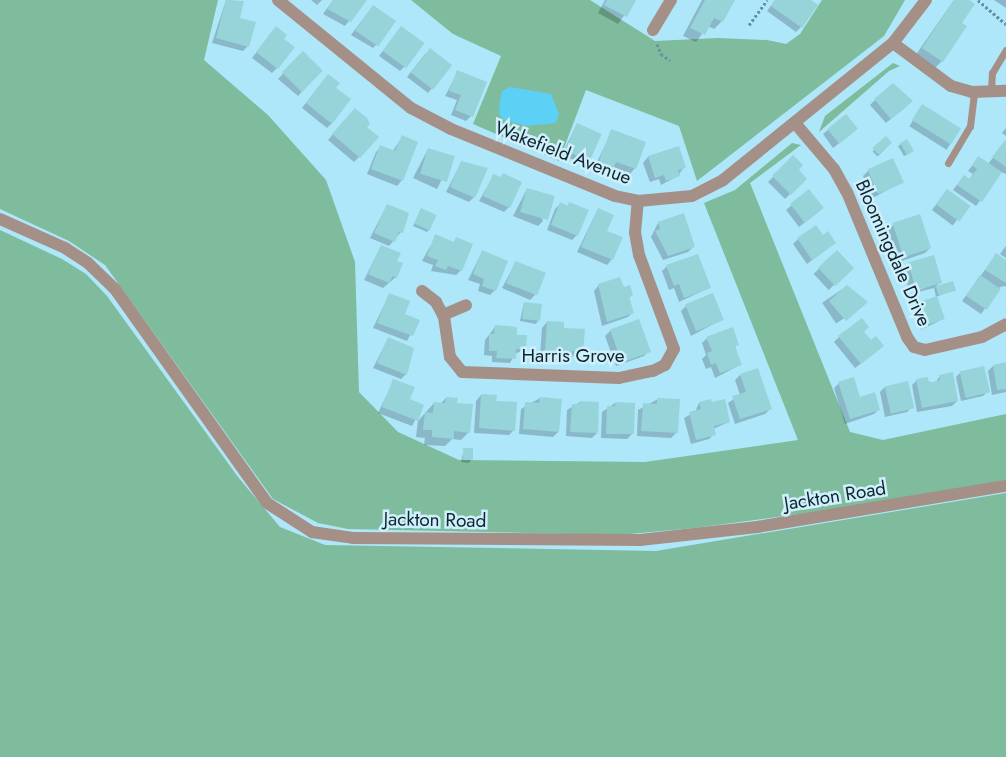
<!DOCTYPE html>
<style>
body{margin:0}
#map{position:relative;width:1006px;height:757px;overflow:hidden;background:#aee6fa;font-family:Jost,sans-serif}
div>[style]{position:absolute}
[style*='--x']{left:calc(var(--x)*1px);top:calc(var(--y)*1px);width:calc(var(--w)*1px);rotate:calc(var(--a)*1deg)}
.green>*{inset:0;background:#7ebc9d}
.water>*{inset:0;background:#5cd0f5}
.shadow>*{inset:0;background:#0003;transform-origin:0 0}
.building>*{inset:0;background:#96d4d9;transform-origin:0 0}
.path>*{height:3px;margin-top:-1.5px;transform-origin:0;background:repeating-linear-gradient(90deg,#6891a0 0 2.5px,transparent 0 5px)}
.lane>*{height:7px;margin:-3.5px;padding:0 3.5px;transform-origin:3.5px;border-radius:3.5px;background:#a59088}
.street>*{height:12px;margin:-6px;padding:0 6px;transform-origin:6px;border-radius:6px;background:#a59088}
span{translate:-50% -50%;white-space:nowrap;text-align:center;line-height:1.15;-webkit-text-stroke:5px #ceeffb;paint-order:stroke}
.street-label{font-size:19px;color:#0f252d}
</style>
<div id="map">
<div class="green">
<i style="clip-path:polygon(0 0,218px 0,204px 60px,268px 115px,326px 180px,355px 262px,359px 392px,398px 432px,459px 460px,645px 462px,798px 440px,704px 203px,735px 190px,792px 143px,801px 145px,750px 183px,850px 432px,883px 440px,1006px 414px,1006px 480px,905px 500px,695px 528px,618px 535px,348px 529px,318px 523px,273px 499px,105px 265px,69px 241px,0 209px)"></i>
<i style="clip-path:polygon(411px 0,590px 0,655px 41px,718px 38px,767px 40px,786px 44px,800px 34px,822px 0,905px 0,884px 36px,697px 181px,679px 126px,586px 90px,559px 161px,473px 124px,501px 56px,453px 34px)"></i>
<i style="clip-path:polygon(893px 63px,900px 66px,889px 71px,819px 132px,825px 116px)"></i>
<i style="clip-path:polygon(0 230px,62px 259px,86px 274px,107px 296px,238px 477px,280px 527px,325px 545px,656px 551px,1006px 493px,1006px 757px,0 757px)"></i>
</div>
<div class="water">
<i style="clip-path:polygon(510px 87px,551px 94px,559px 114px,556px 123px,527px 126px,504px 120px,499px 114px,500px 100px,502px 91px)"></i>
</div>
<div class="shadow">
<i style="clip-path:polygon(226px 0,243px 2px,238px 19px,248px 46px,243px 51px,212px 43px)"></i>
<i style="clip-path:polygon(311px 0,322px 0,317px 5px)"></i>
<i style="clip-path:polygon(333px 0,366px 0,345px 26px,323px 14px)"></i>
<i style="clip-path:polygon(605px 0,635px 0,618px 24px,598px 13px)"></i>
<i style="clip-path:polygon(702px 0,732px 0,721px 22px,714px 29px,708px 26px,696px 42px,683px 36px)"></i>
<i style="clip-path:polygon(775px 0,809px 0,801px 27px,796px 32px,767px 11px)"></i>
<i style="clip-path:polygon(954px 0,967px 0,961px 23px,942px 61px,934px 69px,915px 56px)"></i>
<i style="clip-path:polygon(994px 0,1006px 0,1006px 8px)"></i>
<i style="clip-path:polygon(369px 11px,378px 43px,373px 48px,351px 35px)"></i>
<i style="clip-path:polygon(401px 27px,405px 66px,400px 71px,379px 56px)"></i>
<i style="clip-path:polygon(272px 33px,277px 68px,272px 73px,252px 58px)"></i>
<i style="clip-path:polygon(425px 54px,451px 65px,428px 93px,407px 77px)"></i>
<i style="clip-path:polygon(298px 58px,321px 71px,298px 96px,278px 79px)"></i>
<i style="clip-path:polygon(458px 72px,471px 116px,466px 121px,451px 115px,457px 100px,445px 96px)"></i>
<i style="clip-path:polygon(323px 81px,334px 88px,332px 123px,327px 128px,302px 108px)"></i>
<i style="clip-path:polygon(875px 100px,907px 106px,886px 123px,870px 105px)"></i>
<i style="left:922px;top:106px;width:44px;height:24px;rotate:32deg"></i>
<i style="clip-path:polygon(350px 114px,359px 157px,354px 162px,328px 140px)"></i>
<i style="clip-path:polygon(846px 115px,851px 134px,833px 148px,823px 134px)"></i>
<i style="clip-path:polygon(577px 124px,591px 158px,586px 163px,561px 156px)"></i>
<i style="clip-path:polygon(1006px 128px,1006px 136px,1002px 133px)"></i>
<i style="clip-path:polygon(612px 131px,635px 168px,630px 174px,612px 167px,608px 171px,595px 166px)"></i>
<i style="clip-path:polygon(402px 137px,402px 180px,397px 186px,367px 174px,376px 152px,381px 147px,393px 151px)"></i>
<i style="left:886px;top:138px;width:7px;height:19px;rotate:45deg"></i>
<i style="clip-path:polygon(906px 141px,910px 153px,904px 156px,898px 146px)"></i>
<i style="clip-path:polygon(1006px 141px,1006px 174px,1001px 172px,976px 206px,953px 190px,964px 176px,969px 180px,973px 174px,968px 171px,979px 157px,988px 164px)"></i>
<i style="clip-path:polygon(678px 148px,684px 167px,678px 176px,661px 185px,659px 179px,650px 182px,643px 163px,648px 157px)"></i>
<i style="clip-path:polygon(428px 149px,453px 157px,437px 189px,413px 178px)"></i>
<i style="clip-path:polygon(793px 157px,797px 170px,805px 179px,785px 199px,768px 182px)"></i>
<i style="clip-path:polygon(461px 163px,474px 197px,469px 202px,446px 192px)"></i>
<i style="clip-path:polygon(868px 171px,902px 182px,873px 198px,863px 176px)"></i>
<i style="clip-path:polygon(494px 175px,500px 178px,503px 175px,509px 207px,504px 212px,479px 201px)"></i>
<i style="clip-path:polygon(527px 189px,543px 221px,538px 226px,513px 216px)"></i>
<i style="left:947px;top:190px;width:26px;height:25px;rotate:37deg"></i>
<i style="clip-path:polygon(809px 191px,817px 213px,799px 227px,786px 210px)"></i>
<i style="clip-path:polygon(570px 203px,577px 235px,572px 240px,547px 230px,555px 209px,560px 204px,566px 207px)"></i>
<i style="clip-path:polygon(387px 205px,401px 232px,389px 246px,370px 238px)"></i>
<i style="clip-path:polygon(421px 209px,429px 230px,427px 232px,413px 226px)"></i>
<i style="clip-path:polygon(598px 209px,612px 259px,607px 265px,577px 252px)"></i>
<i style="clip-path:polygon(658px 223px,693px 247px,688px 252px,663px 260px,651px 237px)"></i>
<i style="clip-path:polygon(893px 225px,930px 248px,925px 253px,899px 262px,888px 230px)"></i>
<i style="clip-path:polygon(436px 236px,453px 243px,456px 239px,461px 270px,456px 275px,431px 271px,433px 265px,422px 261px)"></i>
<i style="clip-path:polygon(822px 237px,835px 243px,807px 264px,793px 244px,798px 239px)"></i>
<i style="clip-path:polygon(381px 246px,396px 262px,396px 277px,383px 288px,364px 280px)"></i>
<i style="clip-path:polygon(1006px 246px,1006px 258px,1000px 254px)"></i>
<i style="clip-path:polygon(482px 252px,495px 290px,490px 295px,478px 291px,480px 284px,468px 280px)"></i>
<i style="left:837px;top:252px;width:22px;height:32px;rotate:47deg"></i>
<i style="clip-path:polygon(996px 255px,1006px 261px,1006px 286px,1000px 287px,981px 314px,962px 301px)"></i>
<i style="clip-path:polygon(934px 257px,940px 282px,935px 288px,952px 283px,954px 290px,936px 297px,934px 288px,910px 294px,936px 283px,909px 290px,903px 269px,908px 264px)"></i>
<i style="clip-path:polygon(516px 262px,535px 295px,530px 300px,502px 288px)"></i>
<i style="clip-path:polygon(667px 266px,709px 288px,679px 302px,674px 288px,669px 290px,662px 271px)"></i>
<i style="clip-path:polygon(599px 285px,623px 288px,632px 295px,628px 299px,633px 312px,628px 317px,602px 326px,594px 291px)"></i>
<i style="left:847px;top:286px;width:25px;height:30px;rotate:56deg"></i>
<i style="clip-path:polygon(389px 295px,404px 315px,418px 320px,407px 341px,373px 328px)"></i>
<i style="clip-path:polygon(524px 303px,538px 321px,536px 324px,520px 321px)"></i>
<i style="clip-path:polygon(919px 304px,943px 319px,921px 330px,914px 309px)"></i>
<i style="clip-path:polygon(686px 306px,723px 319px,691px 336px,681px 311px)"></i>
<i style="clip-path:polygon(639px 321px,649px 351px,644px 356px,616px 366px,605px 336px,610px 331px)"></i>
<i style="clip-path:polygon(547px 322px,563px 329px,582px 351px,565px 361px,554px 361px,555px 356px,540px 355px,542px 328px)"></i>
<i style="clip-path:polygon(495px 327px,516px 336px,525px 349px,515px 354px,510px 363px,492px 362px,492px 356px,484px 355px,485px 340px)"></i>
<i style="clip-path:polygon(862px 332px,877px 351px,855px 368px,834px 342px,839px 337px)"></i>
<i style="clip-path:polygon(707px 338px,738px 344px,734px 348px,740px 365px,715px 378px,711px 367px,706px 369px,702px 359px,706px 355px,702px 343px)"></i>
<i style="clip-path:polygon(388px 339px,406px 374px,401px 379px,373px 368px)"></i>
<i style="clip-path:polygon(1006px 364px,1006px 392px,992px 395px,988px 371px,993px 366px)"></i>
<i style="clip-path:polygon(961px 372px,988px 391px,983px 396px,961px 401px,956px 377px)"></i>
<i style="clip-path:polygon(740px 375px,770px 409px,765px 414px,735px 424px,728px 403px,740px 395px,735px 380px)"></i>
<i style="clip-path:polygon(940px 376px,957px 401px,952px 406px,917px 412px,912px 385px,917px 380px,935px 383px)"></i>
<i style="clip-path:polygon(394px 380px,409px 400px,423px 405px,412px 426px,378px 413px)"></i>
<i style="clip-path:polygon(839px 383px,859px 399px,879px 409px,874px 414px,845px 424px,834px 388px)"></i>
<i style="clip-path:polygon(885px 387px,912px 407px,907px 412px,885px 417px,880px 392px)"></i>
<i style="clip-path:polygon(481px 395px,495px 402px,514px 430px,509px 435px,474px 433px,476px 401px)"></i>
<i style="clip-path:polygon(446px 398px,456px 404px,469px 432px,461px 440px,452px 439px,445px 446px,424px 445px,425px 438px,416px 437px,418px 421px,434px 403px,440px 404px)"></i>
<i style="clip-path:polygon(540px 398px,561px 400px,558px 432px,553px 437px,519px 434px,521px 409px)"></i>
<i style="clip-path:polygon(658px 399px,676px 433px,671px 438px,637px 436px,638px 410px)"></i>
<i style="clip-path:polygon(580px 402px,597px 433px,592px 438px,566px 436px,567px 410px)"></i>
<i style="clip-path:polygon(615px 403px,632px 434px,627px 439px,601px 438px,602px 412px)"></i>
<i style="clip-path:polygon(699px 403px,711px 404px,729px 422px,713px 429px,714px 434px,709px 439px,691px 444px,684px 418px,695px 412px)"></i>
<i style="clip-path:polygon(464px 449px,471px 460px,469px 463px,461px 462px)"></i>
</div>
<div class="building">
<i style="clip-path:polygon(226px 0,244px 1px,240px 18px,256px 22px,249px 47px,216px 38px)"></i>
<i style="clip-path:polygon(333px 0,367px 0,351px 22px,327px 9px)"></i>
<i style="clip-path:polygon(607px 0,636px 0,627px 17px,604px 5px)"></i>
<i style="clip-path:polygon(705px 0,735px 0,723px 22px,714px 18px,705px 35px,690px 28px)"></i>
<i style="clip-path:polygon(775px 0,811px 0,818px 5px,802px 28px,771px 6px)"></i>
<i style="clip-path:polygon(954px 0,969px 0,975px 4px,962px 23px,967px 26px,943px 62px,922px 48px)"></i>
<i style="left:373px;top:5px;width:28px;height:31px;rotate:35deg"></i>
<i style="clip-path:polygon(276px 26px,287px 35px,284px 39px,295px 47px,278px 69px,256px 52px)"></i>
<i style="left:401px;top:26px;width:29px;height:31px;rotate:36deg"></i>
<i style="left:430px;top:48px;width:28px;height:31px;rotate:38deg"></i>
<i style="left:303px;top:51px;width:28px;height:30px;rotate:45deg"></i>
<i style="clip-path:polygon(457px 70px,487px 82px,473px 117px,455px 110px,461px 95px,449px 91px)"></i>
<i style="clip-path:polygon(328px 74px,340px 83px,336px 88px,351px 99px,332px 124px,306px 103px)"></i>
<i style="clip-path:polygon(893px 83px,913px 101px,891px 119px,874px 99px)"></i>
<i style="left:922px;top:104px;width:46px;height:19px;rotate:32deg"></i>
<i style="clip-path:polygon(355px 108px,367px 118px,370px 124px,367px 127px,379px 137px,360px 158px,332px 134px)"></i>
<i style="left:846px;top:114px;width:19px;height:24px;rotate:51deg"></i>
<i style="left:577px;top:123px;width:27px;height:30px;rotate:24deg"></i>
<i style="clip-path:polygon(611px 129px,646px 142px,636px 169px,616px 162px,614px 167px,599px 161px)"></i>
<i style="clip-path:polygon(402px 135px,418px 142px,403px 181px,371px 169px,380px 145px,395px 151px)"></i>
<i style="left:886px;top:136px;width:9px;height:18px;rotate:49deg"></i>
<i style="left:907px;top:139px;width:14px;height:8px;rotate:60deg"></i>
<i style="clip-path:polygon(1006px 139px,1006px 167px,992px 157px)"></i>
<i style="clip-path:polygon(679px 146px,686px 168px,678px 170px,680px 176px,666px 181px,664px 175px,655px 178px,648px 156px)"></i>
<i style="left:428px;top:148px;width:28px;height:27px;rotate:17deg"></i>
<i style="clip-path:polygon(793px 155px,803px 165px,799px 170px,807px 179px,791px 195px,772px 176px)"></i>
<i style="clip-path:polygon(978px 156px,1002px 172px,982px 202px,957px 185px,964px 175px,970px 179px,977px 169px,972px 165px)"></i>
<i style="left:893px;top:158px;width:27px;height:28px;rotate:66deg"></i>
<i style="clip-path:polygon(461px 161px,488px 168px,475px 198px,450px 187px)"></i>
<i style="clip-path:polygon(503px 173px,522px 182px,510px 208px,483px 196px,493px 174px,501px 177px)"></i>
<i style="left:527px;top:188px;width:29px;height:25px;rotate:16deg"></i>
<i style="left:809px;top:189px;width:24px;height:24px;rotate:52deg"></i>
<i style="left:947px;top:189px;width:29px;height:19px;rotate:36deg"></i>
<i style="clip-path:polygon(560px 202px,568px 206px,569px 202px,589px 210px,578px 236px,551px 225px)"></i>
<i style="clip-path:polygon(387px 204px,409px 213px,403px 233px,399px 232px,395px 242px,374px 233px)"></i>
<i style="left:421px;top:208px;width:17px;height:17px;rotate:24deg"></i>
<i style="clip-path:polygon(598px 208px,614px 215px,607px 231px,623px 237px,613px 260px,581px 247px)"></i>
<i style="clip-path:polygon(684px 213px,695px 247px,668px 256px,655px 231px,660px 229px,658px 222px)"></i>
<i style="left:920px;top:214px;width:36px;height:29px;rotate:72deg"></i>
<i style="clip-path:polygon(816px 225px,823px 235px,828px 231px,836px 243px,812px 260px,797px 238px)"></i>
<i style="clip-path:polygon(435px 234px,454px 242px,456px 237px,473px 244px,462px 271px,448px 266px,446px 270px,435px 266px,438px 260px,427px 256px)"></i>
<i style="clip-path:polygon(381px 245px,401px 253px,397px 261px,403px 263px,397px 278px,393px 276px,389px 283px,368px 274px)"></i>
<i style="clip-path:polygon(482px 250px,508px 261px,496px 291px,482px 286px,484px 279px,473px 274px)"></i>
<i style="left:837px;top:250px;width:25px;height:26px;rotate:47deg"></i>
<i style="clip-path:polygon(996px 253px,1006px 260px,1006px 283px,985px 270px)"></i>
<i style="clip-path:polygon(698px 254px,711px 288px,684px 298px,679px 284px,674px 286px,666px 265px)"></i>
<i style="left:934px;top:255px;width:29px;height:27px;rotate:74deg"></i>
<i style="left:515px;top:261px;width:33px;height:24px;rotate:21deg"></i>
<i style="left:980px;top:275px;width:25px;height:25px;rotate:34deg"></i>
<i style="clip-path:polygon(620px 277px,624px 287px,630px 285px,633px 295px,629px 297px,634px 313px,607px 322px,598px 284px)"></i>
<i style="left:953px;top:281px;width:10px;height:18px;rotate:73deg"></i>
<i style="clip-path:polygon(847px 285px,868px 302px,846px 321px,829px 301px)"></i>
<i style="clip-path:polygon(389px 293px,410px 301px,405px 314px,420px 320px,413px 336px,377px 323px)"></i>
<i style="left:713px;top:293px;width:29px;height:30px;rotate:68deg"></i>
<i style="left:937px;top:296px;width:24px;height:20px;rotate:71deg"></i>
<i style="left:524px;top:302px;width:18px;height:17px;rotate:6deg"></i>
<i style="clip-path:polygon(862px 318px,869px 327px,864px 332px,871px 340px,876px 336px,884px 346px,861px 364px,838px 336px)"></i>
<i style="left:639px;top:319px;width:35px;height:31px;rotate:70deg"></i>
<i style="clip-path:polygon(547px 321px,564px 322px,564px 328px,585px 329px,583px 352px,572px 351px,572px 357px,559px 356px,559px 351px,545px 350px)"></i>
<i style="clip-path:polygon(495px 325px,517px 327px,517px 335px,527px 335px,526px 350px,516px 349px,516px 359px,496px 358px,497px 351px,489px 351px,489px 334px,494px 334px)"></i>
<i style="clip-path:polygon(733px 327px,739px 345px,735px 346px,742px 365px,720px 373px,716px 363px,711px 365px,707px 353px,712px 351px,706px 337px)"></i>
<i style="clip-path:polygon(388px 337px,414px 348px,407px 375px,377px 363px)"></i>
<i style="clip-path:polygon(1006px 362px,1006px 389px,997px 390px,993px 365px)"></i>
<i style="left:984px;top:366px;width:27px;height:25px;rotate:77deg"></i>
<i style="clip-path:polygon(758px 368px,772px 409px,740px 419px,732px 396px,746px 392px,740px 374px)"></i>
<i style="clip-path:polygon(953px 372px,958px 401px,922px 408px,916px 379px,928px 377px,929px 383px,940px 380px,939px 375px)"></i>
<i style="clip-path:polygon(854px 377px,860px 397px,875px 392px,880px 410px,850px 419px,838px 382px)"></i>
<i style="clip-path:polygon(393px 379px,415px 387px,410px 399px,424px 405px,418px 421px,382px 407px)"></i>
<i style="left:908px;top:381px;width:28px;height:24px;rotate:77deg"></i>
<i style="clip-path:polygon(481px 394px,497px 395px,496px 401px,517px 402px,515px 431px,479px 428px)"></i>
<i style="clip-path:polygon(446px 397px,458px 398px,457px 403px,473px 404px,470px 433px,454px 431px,454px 439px,432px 437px,432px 430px,423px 430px,425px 412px,433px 413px,434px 402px,445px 403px)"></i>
<i style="clip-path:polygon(540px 397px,562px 399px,559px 432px,523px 429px,525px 402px,539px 403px)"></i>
<i style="clip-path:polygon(657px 398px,680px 399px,678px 433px,641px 431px,643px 403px,657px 404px)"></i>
<i style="clip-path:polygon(711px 399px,712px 402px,725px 399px,730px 422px,714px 426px,716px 435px,696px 440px,689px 412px,701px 409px,699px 402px)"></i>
<i style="clip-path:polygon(580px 401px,599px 402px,598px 433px,570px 432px,572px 404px,579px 404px)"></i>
<i style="clip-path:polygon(615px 402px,635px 403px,634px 434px,606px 434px,607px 406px,615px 406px)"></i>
<i style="left:463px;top:448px;width:10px;height:12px"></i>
</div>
<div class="path">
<i style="--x:978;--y:0;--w:37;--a:41"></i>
<i style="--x:749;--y:25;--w:31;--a:-54"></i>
<i style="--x:657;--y:44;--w:11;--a:68"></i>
<i style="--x:661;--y:54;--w:11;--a:34"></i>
</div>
<div class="lane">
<i style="--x:991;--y:91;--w:18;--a:-87"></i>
<i style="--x:992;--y:73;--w:27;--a:-59"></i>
<i style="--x:948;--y:163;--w:43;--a:-59.3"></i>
<i style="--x:970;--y:126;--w:34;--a:-83"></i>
</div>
<div class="street">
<i style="--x:278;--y:0;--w:171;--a:39.1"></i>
<i style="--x:411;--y:108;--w:45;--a:27.7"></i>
<i style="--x:451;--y:129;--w:177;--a:22.2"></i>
<i style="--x:615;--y:196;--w:24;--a:12"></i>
<i style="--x:638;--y:201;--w:54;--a:-5.3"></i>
<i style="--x:692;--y:196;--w:35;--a:-27"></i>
<i style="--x:723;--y:180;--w:218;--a:-38.9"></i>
<i style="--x:893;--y:43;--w:54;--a:-52.5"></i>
<i style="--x:653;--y:30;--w:35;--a:-59"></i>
<i style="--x:893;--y:43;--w:72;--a:36.6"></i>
<i style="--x:951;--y:86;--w:22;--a:16"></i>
<i style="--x:972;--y:92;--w:34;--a:-2"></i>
<i style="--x:795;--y:123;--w:60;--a:49.7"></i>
<i style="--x:834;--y:169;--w:26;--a:61"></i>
<i style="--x:847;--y:192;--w:157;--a:67.5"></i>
<i style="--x:907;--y:337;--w:12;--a:55"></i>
<i style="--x:914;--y:347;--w:11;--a:15"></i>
<i style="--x:925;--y:350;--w:58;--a:-12.8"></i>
<i style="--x:982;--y:337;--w:27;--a:-28"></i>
<i style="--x:0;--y:219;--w:71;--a:24"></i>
<i style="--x:65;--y:248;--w:27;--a:33"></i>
<i style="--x:88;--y:263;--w:37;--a:44"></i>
<i style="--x:115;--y:289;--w:262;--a:54.6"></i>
<i style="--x:267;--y:503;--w:54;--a:32.8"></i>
<i style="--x:312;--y:532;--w:41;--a:8.3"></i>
<i style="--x:353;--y:538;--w:287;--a:0.4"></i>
<i style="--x:640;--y:540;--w:118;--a:-6.3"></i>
<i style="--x:757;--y:527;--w:252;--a:-9.4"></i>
<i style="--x:422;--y:291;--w:18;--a:38"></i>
<i style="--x:436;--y:302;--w:17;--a:62"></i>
<i style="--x:444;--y:317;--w:40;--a:81.5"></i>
<i style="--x:450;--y:357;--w:19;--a:51"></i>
<i style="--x:462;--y:372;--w:157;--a:2.2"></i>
<i style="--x:619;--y:378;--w:35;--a:-12"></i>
<i style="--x:653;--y:371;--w:13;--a:-27"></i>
<i style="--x:665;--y:365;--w:18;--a:-61"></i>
<i style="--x:674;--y:349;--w:100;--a:-110.4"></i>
<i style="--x:639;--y:255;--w:22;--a:-100"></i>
<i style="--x:635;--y:233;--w:32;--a:-85"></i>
<i style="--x:443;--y:315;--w:25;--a:-23"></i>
</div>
<div class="street-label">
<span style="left:563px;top:153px;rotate:21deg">Wakefield Avenue</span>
<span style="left:893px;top:253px;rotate:66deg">Bloomingdale Drive</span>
<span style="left:573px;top:356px">Harris Grove</span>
<span style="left:835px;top:496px;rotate:-9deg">Jackton Road</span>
<span style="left:435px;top:520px;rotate:1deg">Jackton Road</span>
</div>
</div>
